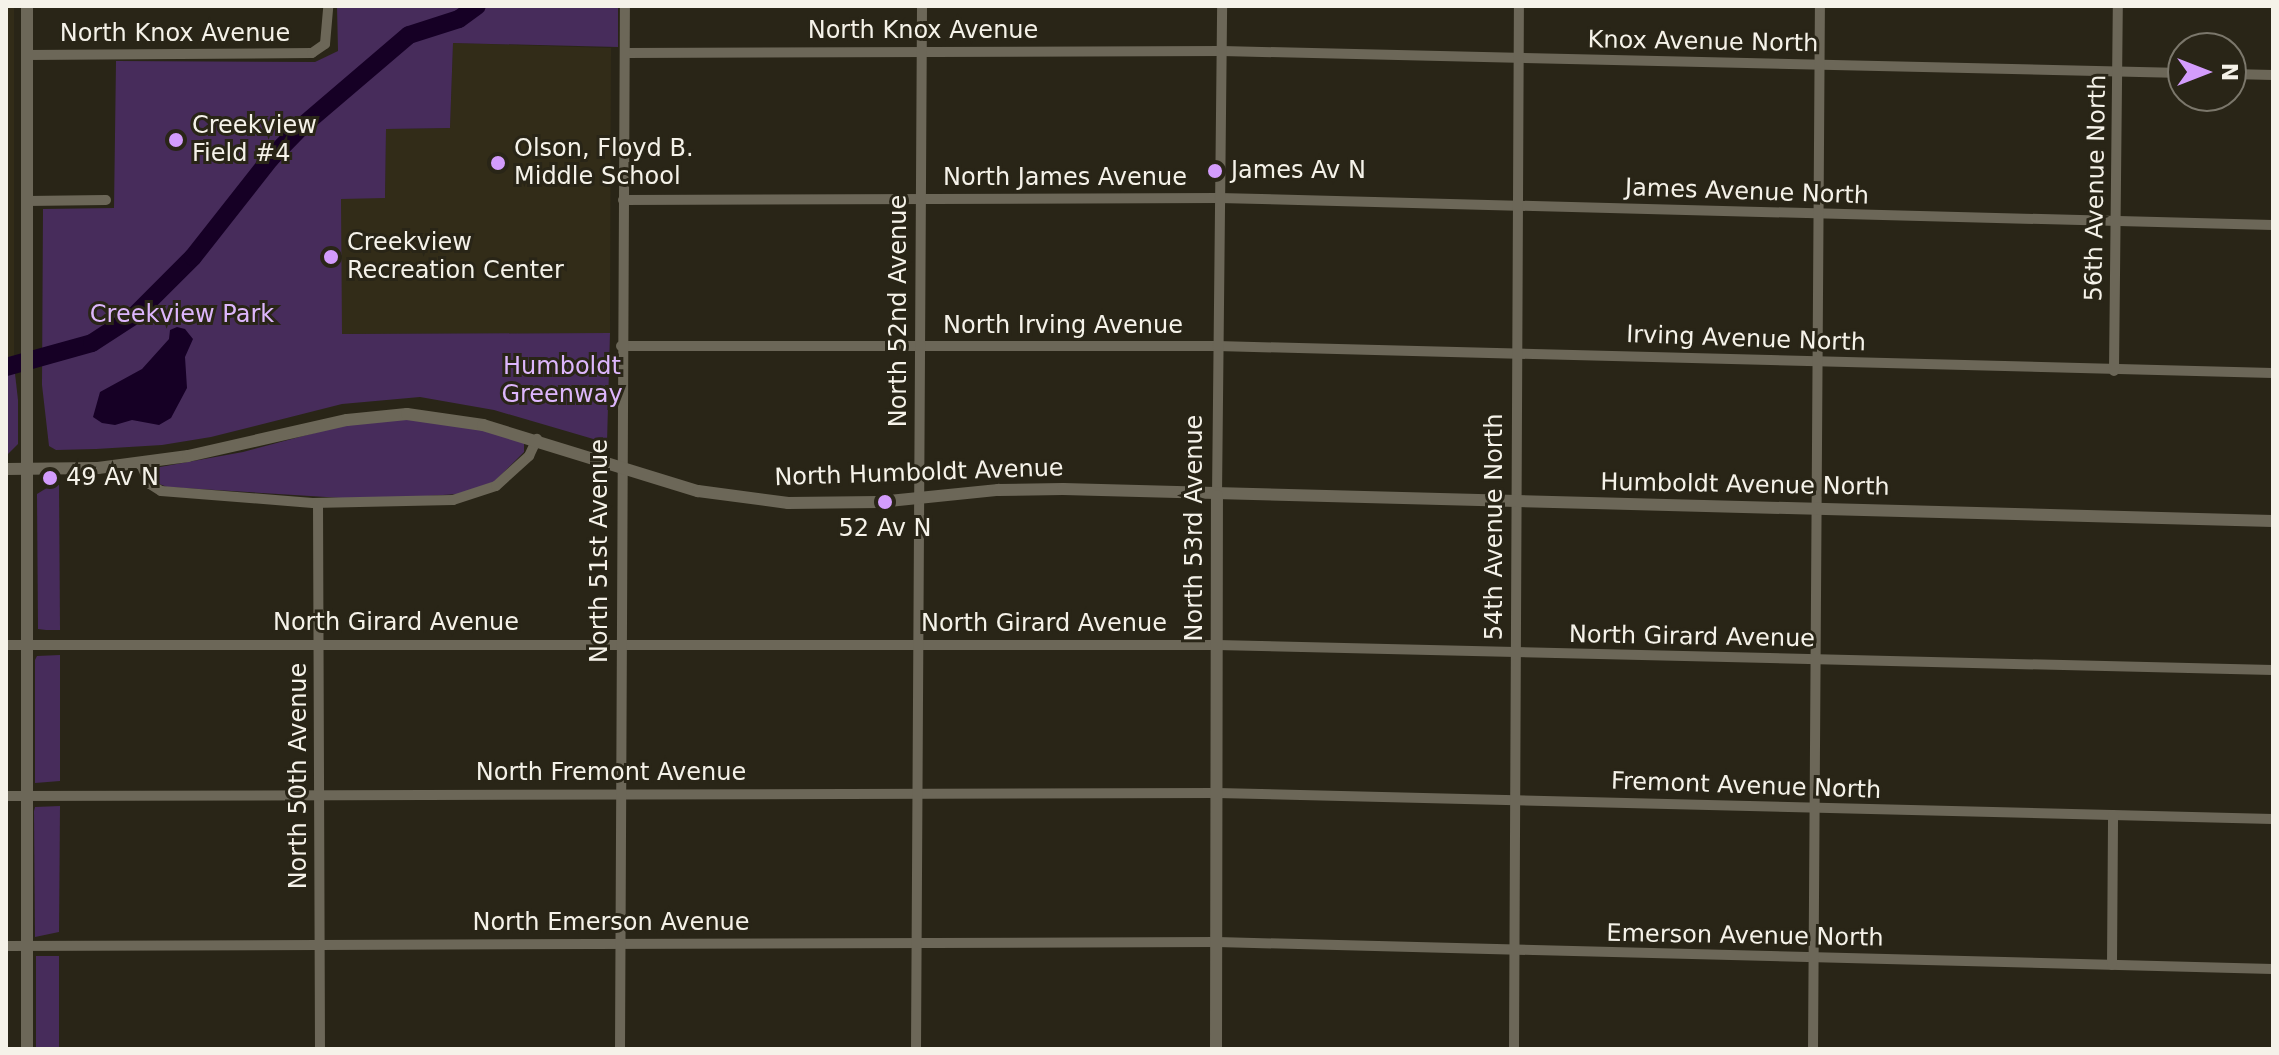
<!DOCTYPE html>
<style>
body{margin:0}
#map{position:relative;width:2279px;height:1055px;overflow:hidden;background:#292517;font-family:"DejaVu Sans",sans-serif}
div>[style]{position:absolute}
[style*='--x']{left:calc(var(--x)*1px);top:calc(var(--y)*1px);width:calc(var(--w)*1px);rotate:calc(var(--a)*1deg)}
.built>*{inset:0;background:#322c18;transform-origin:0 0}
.green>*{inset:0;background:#472c5b;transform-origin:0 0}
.water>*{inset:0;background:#160025}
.river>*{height:18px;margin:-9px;padding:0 9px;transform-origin:9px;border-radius:9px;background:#160025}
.minor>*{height:10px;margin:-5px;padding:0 5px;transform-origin:5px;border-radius:5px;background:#6c6758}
.tertiary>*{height:12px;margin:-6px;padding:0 6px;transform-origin:6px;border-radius:6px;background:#6c6758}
.dots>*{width:22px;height:22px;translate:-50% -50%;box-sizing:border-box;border:4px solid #292517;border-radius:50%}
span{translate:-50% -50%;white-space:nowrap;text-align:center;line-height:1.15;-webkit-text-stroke:6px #292517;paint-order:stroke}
.street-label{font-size:24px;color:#f5f2e9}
.poi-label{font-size:24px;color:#f5f2e9}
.left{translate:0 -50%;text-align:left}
.park-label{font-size:24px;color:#ddb6fc}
.frame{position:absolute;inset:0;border:8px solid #f5f2e9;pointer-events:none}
.north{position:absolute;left:2167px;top:32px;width:80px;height:80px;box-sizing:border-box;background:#292517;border:2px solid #7b776b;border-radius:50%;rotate:90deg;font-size:22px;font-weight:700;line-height:32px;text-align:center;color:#f5f2e9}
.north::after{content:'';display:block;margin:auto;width:28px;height:36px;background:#d39cfc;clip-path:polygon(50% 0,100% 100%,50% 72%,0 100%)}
</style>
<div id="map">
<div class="built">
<i style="left:6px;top:6px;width:8px;height:352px"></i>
<i style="clip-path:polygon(453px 43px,611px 48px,610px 333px,341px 334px,341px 198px,385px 198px,386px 129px,450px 128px)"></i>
</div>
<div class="green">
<i style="clip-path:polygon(337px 6px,618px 6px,618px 47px,453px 43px,450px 128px,386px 129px,385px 198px,341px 199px,342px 334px,610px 333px,607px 443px,494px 410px,420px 397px,342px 404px,211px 437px,162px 445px,96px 449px,56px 450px,49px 446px,42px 385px,43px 209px,114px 208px,116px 61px,315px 62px,338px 51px)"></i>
<i style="clip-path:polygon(13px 356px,18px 400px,18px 444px,6px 456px,6px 358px)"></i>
<i style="clip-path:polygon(402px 419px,480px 427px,524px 441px,524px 452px,494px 482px,458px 494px,412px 497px,358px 499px,167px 487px,157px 483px,149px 469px,243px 452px,352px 423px)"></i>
<i style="clip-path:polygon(59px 485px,60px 630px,46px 630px,38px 629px,37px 494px,50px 486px)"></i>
<i style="clip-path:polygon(60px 655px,60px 781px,35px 783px,35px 660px,37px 656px)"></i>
<i style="clip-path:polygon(60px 806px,59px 932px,35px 937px,34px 811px,35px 807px)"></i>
<i style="left:36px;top:956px;width:23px;height:93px"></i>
</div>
<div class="water">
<i style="clip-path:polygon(177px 327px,185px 329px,193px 339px,185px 357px,187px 388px,171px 418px,159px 425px,132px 420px,115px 425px,102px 423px,93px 417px,100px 392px,142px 369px,169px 339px,170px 330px)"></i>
</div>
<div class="river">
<i style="--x:6;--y:367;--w:89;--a:-15.6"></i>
<i style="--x:92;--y:343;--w:51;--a:-33.1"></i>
<i style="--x:135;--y:315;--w:82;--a:-45"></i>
<i style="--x:193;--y:257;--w:125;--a:-51.8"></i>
<i style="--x:270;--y:159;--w:43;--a:-45.9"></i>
<i style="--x:300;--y:128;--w:143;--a:-40.5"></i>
<i style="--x:409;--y:35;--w:52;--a:-17.7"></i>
<i style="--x:459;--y:19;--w:22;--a:-36"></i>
</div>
<div class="minor">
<i style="--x:625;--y:53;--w:597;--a:-0.19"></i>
<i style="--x:1222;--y:51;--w:961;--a:1.31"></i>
<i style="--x:27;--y:55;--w:285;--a:-0.4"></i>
<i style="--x:312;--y:53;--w:16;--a:-35"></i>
<i style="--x:325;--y:44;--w:38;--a:-85"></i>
<i style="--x:2231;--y:74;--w:42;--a:1.4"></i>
<i style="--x:623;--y:200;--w:596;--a:-0.19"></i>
<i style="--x:1219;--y:198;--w:1054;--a:1.47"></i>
<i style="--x:27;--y:201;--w:79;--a:-0.7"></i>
<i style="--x:621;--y:346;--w:596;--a:0"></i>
<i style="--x:1217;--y:346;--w:1056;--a:1.46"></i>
<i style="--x:2114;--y:371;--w:365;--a:-89.4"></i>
<i style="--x:140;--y:462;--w:24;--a:66"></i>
<i style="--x:150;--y:484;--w:13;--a:32"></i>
<i style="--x:161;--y:491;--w:152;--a:4.5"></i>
<i style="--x:313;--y:503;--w:140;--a:-1.2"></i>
<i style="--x:453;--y:500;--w:45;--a:-18"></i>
<i style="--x:496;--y:486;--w:45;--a:-42.3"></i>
<i style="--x:529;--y:456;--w:19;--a:-65"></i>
<i style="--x:1217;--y:496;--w:490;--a:-89.4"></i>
<i style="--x:318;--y:504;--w:545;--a:89.79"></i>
<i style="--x:6;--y:645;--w:1211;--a:0"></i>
<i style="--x:1217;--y:645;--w:1056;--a:1.36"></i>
<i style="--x:6;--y:796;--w:1211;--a:-0.14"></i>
<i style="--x:1217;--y:793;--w:1056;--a:1.41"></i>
<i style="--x:6;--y:946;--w:1211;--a:-0.19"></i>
<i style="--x:1217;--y:942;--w:1056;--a:1.46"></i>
<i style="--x:2112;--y:965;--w:150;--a:-89.6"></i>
<i style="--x:620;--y:1049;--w:1043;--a:-89.73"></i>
<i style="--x:916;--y:1049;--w:1043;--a:-89.67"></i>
<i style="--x:1514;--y:1049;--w:1043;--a:-89.73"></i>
<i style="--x:1813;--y:1049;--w:1043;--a:-89.62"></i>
</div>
<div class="tertiary">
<i style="--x:6;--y:469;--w:92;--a:-0.6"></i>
<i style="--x:98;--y:468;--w:91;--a:-7.6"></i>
<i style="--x:188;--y:456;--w:163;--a:-12.8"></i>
<i style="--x:347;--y:420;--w:60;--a:-5.7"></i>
<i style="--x:407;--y:414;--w:77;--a:8.2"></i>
<i style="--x:483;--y:425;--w:225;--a:17.1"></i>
<i style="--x:698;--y:491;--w:91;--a:7.6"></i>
<i style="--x:788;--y:503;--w:91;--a:-0.6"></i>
<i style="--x:879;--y:502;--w:120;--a:-5.8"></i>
<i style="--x:998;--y:490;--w:65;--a:-0.9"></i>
<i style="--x:1063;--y:489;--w:1210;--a:1.51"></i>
<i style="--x:27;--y:1049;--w:1043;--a:-90"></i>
<i style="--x:1216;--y:1049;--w:553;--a:-89.9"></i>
</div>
<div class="dots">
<i style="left:176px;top:140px;background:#d39cfc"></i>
<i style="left:498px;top:163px;background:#d39cfc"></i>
<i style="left:1215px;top:171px;background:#d39cfc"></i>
<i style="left:331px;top:257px;background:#d39cfc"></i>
<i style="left:50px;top:478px;background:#d39cfc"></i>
<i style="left:885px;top:502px;background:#d39cfc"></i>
</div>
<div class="street-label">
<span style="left:923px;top:31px">North Knox Avenue</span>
<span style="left:175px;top:34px">North Knox Avenue</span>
<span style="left:1703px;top:42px;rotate:1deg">Knox Avenue North</span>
<span style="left:1065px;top:178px">North James Avenue</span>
<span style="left:2096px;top:188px;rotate:-89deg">56th Avenue North</span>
<span style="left:1747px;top:192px;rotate:2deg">James Avenue North</span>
<span style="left:899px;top:311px;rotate:-90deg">North 52nd Avenue</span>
<span style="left:1063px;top:326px">North Irving Avenue</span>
<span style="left:1746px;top:339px;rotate:2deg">Irving Avenue North</span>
<span style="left:919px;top:473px;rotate:-2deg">North Humboldt Avenue</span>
<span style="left:1745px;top:485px;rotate:1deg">Humboldt Avenue North</span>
<span style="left:1495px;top:527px;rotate:-90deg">54th Avenue North</span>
<span style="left:1195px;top:528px;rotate:-90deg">North 53rd Avenue</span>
<span style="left:600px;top:551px;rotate:-90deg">North 51st Avenue</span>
<span style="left:396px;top:623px">North Girard Avenue</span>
<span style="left:1044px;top:624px">North Girard Avenue</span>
<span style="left:1692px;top:637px;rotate:1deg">North Girard Avenue</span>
<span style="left:611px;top:773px">North Fremont Avenue</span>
<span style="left:299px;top:776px;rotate:-90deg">North 50th Avenue</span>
<span style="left:1746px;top:786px;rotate:2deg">Fremont Avenue North</span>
<span style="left:611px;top:923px">North Emerson Avenue</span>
<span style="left:1745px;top:936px;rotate:1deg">Emerson Avenue North</span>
</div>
<div class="poi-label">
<span class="left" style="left:192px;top:140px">Creekview<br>Field #4</span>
<span class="left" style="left:514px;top:163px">Olson, Floyd B.<br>Middle School</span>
<span class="left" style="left:1231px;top:171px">James Av N</span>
<span class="left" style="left:347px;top:257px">Creekview<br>Recreation Center</span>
<span class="left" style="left:66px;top:478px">49 Av N</span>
<span style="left:885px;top:529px">52 Av N</span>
</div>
<div class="park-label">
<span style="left:182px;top:315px">Creekview Park</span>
<span style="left:562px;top:381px">Humboldt<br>Greenway</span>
</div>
<div class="frame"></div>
<div class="north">N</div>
</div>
